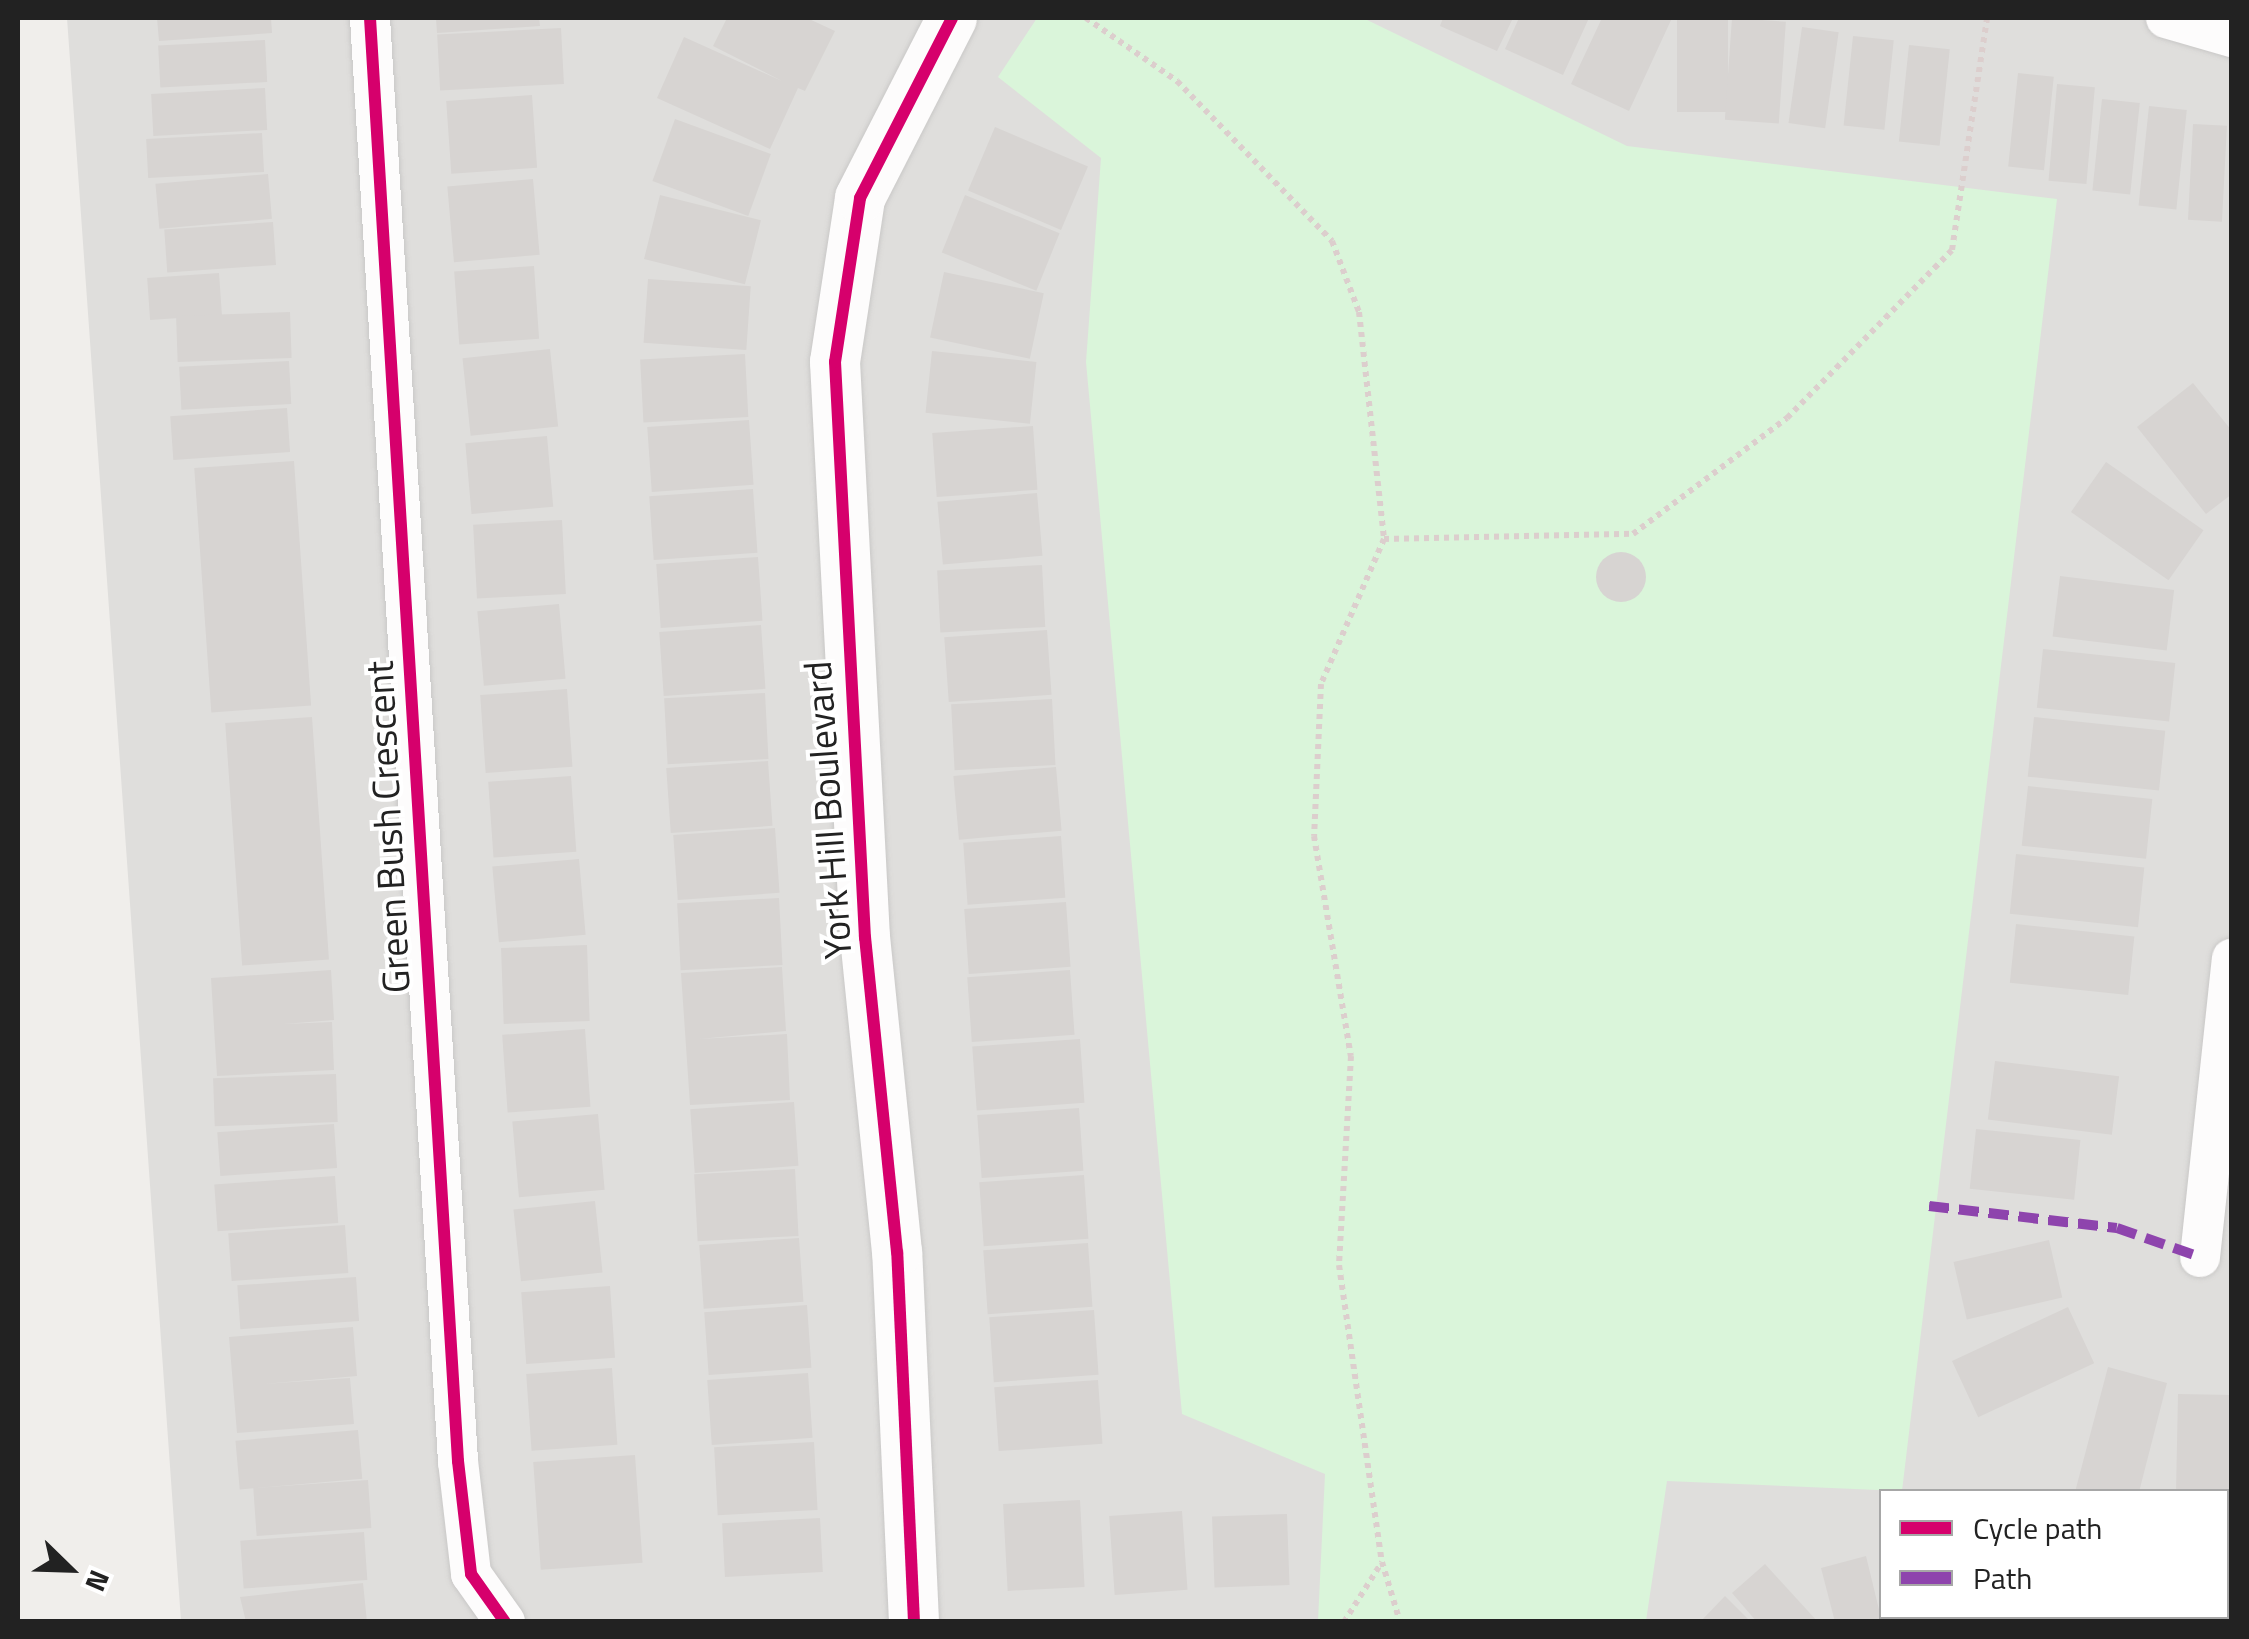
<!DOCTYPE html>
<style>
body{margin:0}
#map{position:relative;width:2249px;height:1639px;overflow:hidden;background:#f0eeeb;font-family:"Titillium Web",sans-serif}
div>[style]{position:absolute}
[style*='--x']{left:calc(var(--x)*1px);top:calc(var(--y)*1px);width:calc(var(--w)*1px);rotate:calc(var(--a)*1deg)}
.residential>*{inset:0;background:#dfdedc}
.park>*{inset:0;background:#daf5da}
.building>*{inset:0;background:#d7d4d2;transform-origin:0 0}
.round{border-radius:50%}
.path>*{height:6px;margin-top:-3px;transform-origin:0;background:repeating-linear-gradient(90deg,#dccecd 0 5px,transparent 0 10px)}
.roads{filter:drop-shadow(0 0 2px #c9c8c7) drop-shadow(0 0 2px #c9c8c7)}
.minor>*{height:40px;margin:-20px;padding:0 20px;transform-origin:20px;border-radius:20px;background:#fdfcfc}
.tertiary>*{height:50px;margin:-25px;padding:0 25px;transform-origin:25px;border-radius:25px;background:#fdfcfc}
.quiet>*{height:10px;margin-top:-5px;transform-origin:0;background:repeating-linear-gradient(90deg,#8e44ad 0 20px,transparent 0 30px)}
.cycleway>*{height:12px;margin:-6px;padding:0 6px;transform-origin:6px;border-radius:6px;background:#d6006c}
span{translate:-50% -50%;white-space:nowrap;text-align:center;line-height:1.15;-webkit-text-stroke:8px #fff;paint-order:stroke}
.street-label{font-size:38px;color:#222}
.frame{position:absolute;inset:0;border:20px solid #222;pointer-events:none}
.legend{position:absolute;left:1879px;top:1489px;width:350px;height:130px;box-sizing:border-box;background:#fff;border:2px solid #a7a7a7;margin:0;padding:12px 18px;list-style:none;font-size:30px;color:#222}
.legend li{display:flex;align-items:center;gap:20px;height:50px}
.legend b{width:50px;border:2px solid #a7a7a7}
.north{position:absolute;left:20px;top:1519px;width:100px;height:100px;-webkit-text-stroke:8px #fff;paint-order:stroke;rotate:113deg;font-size:28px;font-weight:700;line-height:40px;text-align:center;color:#222}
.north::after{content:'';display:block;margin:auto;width:35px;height:45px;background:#222;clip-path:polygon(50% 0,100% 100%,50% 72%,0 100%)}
</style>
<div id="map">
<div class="residential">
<i style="clip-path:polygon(evenodd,67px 18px,2231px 18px,2231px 1621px,181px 1621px,67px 18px,1882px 1492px,2226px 1492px,2226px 1616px,1882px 1616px,1882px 1492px)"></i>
</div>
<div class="park">
<i style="clip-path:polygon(1037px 18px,1363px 18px,1627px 146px,2057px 199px,1902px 1491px,1667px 1481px,1646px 1621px,1318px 1621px,1325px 1474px,1182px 1414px,1086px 362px,1101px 158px,998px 77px)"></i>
</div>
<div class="building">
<i style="clip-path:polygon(157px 18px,271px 18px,272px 33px,159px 41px)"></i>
<i style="clip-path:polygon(436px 18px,539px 18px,540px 26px,437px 33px)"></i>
<i style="clip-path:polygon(727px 18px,807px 18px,835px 31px,805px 91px,798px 88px,770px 149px,657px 98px,684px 37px,782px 81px,713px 46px)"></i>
<i style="clip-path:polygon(1443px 18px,1513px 18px,1497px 51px,1440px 26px)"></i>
<i style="clip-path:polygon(1519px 18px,1589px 18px,1563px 75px,1505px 49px)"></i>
<i style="clip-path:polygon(1602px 18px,1672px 18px,1629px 111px,1571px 84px)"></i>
<i style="left:1677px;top:18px;width:51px;height:94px"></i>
<i style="left:1732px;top:18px;width:54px;height:102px;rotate:4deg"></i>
<i style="left:1802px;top:27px;width:37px;height:97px;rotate:8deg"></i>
<i style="left:561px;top:28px;width:56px;height:124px;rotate:87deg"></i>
<i style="left:1853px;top:36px;width:41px;height:90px;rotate:6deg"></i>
<i style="left:265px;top:40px;width:42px;height:107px;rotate:87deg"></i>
<i style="left:1909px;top:45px;width:41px;height:97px;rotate:6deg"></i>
<i style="left:2018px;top:73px;width:36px;height:94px;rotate:6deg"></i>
<i style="left:2057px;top:84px;width:38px;height:97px;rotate:5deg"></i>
<i style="left:265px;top:88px;width:42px;height:114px;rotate:87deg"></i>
<i style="left:532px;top:95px;width:73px;height:86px;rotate:86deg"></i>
<i style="left:2102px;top:99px;width:38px;height:92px;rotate:6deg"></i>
<i style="left:2149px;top:106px;width:38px;height:100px;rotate:6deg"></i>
<i style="left:675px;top:119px;width:102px;height:66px;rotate:20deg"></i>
<i style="left:2193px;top:124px;width:34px;height:96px;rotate:3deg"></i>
<i style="left:995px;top:127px;width:101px;height:69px;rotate:23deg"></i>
<i style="left:262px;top:133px;width:39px;height:116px;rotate:87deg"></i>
<i style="left:268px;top:174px;width:45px;height:113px;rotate:85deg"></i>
<i style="left:533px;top:179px;width:76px;height:86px;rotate:85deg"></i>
<i style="left:660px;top:195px;width:104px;height:66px;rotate:14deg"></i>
<i style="left:965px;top:195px;width:102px;height:62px;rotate:22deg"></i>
<i style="left:273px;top:222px;width:43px;height:109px;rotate:86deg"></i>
<i style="left:534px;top:266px;width:73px;height:80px;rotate:86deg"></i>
<i style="left:944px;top:272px;width:102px;height:67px;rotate:12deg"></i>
<i style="left:219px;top:273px;width:42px;height:72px;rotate:86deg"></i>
<i style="left:648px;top:279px;width:103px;height:64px;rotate:4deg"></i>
<i style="left:290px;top:312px;width:46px;height:114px;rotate:88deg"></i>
<i style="left:550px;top:349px;width:78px;height:88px;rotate:84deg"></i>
<i style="left:932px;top:351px;width:105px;height:62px;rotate:6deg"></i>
<i style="left:745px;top:354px;width:63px;height:105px;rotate:87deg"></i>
<i style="left:289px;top:361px;width:43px;height:110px;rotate:87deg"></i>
<i style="clip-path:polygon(2193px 383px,2232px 431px,2232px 494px,2206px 514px,2137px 427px)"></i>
<i style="left:287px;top:408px;width:44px;height:117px;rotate:86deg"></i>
<i style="left:749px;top:420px;width:65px;height:102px;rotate:86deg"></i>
<i style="left:1033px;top:426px;width:64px;height:101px;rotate:86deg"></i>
<i style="left:547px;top:436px;width:71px;height:82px;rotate:85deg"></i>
<i style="left:294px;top:461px;width:245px;height:100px;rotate:86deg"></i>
<i style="left:2106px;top:462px;width:119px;height:61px;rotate:35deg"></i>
<i style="left:753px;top:489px;width:64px;height:104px;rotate:86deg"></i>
<i style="left:1037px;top:493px;width:63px;height:100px;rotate:85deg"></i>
<i style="left:562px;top:520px;width:74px;height:89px;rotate:87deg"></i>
<i class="round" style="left:1596px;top:552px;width:50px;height:50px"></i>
<i style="left:758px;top:557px;width:64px;height:102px;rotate:86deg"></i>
<i style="left:1042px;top:565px;width:62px;height:105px;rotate:87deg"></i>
<i style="left:2060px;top:576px;width:115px;height:61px;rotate:7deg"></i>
<i style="left:559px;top:604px;width:75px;height:82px;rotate:85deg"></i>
<i style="left:761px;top:625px;width:64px;height:102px;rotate:86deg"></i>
<i style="left:1047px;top:630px;width:65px;height:103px;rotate:86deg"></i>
<i style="left:2043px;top:649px;width:133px;height:59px;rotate:6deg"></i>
<i style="left:567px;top:689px;width:78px;height:87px;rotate:86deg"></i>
<i style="left:765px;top:693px;width:66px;height:101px;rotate:87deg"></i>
<i style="left:1052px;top:699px;width:66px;height:101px;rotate:87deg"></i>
<i style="left:312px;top:717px;width:243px;height:87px;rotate:86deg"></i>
<i style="left:2034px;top:717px;width:132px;height:60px;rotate:6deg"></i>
<i style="left:768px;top:761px;width:65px;height:102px;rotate:86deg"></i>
<i style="left:1056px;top:767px;width:64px;height:103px;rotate:85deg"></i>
<i style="left:571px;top:776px;width:76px;height:83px;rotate:86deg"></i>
<i style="left:2028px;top:786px;width:125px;height:60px;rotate:6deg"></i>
<i style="left:775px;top:828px;width:65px;height:102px;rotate:86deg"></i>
<i style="left:1061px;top:836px;width:62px;height:98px;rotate:86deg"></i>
<i style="left:2016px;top:854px;width:129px;height:60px;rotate:6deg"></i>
<i style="left:579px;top:859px;width:76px;height:87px;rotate:85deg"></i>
<i style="left:779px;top:898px;width:67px;height:102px;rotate:87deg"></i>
<i style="left:1066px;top:902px;width:65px;height:102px;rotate:86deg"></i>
<i style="left:2016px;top:924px;width:119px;height:59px;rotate:6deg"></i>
<i style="left:587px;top:945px;width:76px;height:86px;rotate:88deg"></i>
<i style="clip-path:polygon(782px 967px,786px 1031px,699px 1039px,787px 1034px,790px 1100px,690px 1105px,681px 973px)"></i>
<i style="clip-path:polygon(331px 970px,334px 1020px,284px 1024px,332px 1022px,334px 1070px,217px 1076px,211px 978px)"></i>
<i style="left:1070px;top:970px;width:65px;height:103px;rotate:86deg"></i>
<i style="left:585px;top:1029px;width:78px;height:83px;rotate:86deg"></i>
<i style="left:1080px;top:1039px;width:64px;height:108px;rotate:86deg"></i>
<i style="left:1995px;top:1061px;width:125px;height:59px;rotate:7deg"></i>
<i style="left:336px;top:1074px;width:48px;height:123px;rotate:88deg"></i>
<i style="left:794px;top:1102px;width:64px;height:104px;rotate:86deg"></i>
<i style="left:1079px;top:1108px;width:63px;height:102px;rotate:86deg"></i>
<i style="left:598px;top:1114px;width:76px;height:86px;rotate:85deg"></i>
<i style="left:334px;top:1124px;width:44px;height:117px;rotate:86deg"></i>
<i style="left:1976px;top:1129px;width:105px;height:60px;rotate:6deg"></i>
<i style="left:795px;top:1169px;width:67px;height:101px;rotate:87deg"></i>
<i style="left:1084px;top:1175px;width:64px;height:105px;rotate:86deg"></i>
<i style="left:335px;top:1176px;width:47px;height:121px;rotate:86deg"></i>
<i style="left:595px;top:1201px;width:72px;height:82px;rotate:84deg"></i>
<i style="left:345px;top:1225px;width:48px;height:117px;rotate:86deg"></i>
<i style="left:799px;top:1238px;width:64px;height:100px;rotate:86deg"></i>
<i style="left:2049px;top:1240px;width:59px;height:98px;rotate:77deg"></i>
<i style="left:1088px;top:1243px;width:64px;height:105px;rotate:86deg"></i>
<i style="left:356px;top:1277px;width:44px;height:119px;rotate:86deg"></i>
<i style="left:610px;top:1286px;width:72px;height:89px;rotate:86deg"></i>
<i style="left:807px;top:1305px;width:63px;height:103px;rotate:86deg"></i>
<i style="left:2068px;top:1307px;width:62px;height:128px;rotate:65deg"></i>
<i style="left:1094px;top:1310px;width:65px;height:105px;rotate:86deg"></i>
<i style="clip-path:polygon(353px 1327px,357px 1376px,263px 1384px,350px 1378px,354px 1424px,237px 1433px,229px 1337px)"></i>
<i style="clip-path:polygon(2108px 1367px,2167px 1383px,2139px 1492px,2075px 1492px)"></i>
<i style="left:612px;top:1368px;width:77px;height:86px;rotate:86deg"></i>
<i style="left:808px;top:1373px;width:65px;height:101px;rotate:86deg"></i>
<i style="left:1098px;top:1380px;width:64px;height:104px;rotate:86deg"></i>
<i style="clip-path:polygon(2178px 1394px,2232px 1395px,2232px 1510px,2226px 1492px,2176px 1492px)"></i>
<i style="left:358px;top:1430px;width:49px;height:123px;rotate:85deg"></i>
<i style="left:814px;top:1442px;width:68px;height:100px;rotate:87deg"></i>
<i style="left:635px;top:1455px;width:108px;height:102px;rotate:86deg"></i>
<i style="left:368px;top:1480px;width:48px;height:115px;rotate:86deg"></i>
<i style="left:1080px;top:1500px;width:87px;height:77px;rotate:87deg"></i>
<i style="left:1182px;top:1511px;width:79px;height:73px;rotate:86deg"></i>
<i style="left:1287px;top:1514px;width:71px;height:75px;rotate:88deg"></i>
<i style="left:820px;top:1518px;width:54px;height:98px;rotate:87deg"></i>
<i style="left:364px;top:1532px;width:48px;height:124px;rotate:86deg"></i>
<i style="clip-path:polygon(1866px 1556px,1882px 1622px,1835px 1622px,1821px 1568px)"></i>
<i style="clip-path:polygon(1765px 1564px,1818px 1622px,1757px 1622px,1732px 1593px)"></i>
<i style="clip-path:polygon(363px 1583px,367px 1622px,246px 1622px,240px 1597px)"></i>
<i style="clip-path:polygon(1725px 1596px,1751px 1622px,1700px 1622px)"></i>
<i style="clip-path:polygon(2226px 1596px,2232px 1622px,2210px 1622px,2226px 1616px)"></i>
<i style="left:1885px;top:1616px;width:49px;height:6px"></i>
<i style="left:1961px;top:1616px;width:41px;height:6px"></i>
<i style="clip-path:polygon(2012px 1616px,2057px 1616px,2011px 1622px)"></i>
<i style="clip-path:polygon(2062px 1616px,2104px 1616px,2061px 1622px)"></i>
<i style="clip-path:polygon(2110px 1616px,2158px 1616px,2110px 1622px)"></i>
<i style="clip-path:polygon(2161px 1616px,2206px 1616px,2160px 1622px)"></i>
</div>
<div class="path">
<i style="--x:1086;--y:18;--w:111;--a:34.7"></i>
<i style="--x:1177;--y:81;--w:223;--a:45.9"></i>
<i style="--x:1332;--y:241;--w:76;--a:69.2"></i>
<i style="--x:1359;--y:312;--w:228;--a:83.7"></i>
<i style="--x:1384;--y:539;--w:249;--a:-1.2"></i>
<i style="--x:1633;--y:534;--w:193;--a:-37"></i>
<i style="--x:1787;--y:418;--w:235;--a:-45.5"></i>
<i style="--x:1952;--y:250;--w:235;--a:-81.4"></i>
<i style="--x:1384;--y:539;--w:158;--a:113.5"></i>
<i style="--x:1321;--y:684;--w:152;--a:92.6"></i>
<i style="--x:1314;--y:836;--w:223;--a:80.5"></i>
<i style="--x:1351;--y:1056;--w:209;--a:93.3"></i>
<i style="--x:1339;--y:1265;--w:300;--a:81.8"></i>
<i style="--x:1382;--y:1562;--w:63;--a:73.3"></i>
<i style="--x:1344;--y:1622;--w:71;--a:-57.7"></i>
</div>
<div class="roads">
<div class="minor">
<i style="--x:370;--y:18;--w:1446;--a:86.51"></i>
<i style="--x:458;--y:1461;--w:114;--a:83.4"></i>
<i style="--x:471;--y:1574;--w:59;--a:54.7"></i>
<i style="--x:2166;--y:18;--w:69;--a:16.1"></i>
<i style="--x:2200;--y:1257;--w:300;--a:-83.9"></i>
</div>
<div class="tertiary">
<i style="--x:914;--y:1622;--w:370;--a:-92.6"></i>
<i style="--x:897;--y:1252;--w:316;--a:-95.8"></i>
<i style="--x:865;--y:938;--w:577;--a:-92.98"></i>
<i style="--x:835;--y:362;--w:166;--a:-81.3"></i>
<i style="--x:860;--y:198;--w:202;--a:-62.9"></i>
</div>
</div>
<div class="quiet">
<i style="--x:1929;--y:1206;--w:189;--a:6.7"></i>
<i style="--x:2117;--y:1228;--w:88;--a:19.3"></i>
</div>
<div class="cycleway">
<i style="--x:370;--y:18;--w:1446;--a:86.51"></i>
<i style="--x:458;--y:1461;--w:114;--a:83.4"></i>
<i style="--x:471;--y:1574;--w:59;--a:54.7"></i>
<i style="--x:914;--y:1622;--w:370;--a:-92.6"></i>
<i style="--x:897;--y:1252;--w:316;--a:-95.8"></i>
<i style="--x:865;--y:938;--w:577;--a:-92.98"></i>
<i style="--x:835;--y:362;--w:166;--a:-81.3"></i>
<i style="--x:860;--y:198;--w:202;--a:-62.9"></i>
</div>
<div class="street-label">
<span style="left:828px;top:810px;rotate:-94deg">York Hill Boulevard</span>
<span style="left:388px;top:827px;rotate:-93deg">Green Bush Crescent</span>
</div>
<div class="frame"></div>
<ul class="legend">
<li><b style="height:12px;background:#d6006c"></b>Cycle path</li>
<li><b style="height:12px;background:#8e44ad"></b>Path</li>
</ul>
<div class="north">N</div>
</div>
